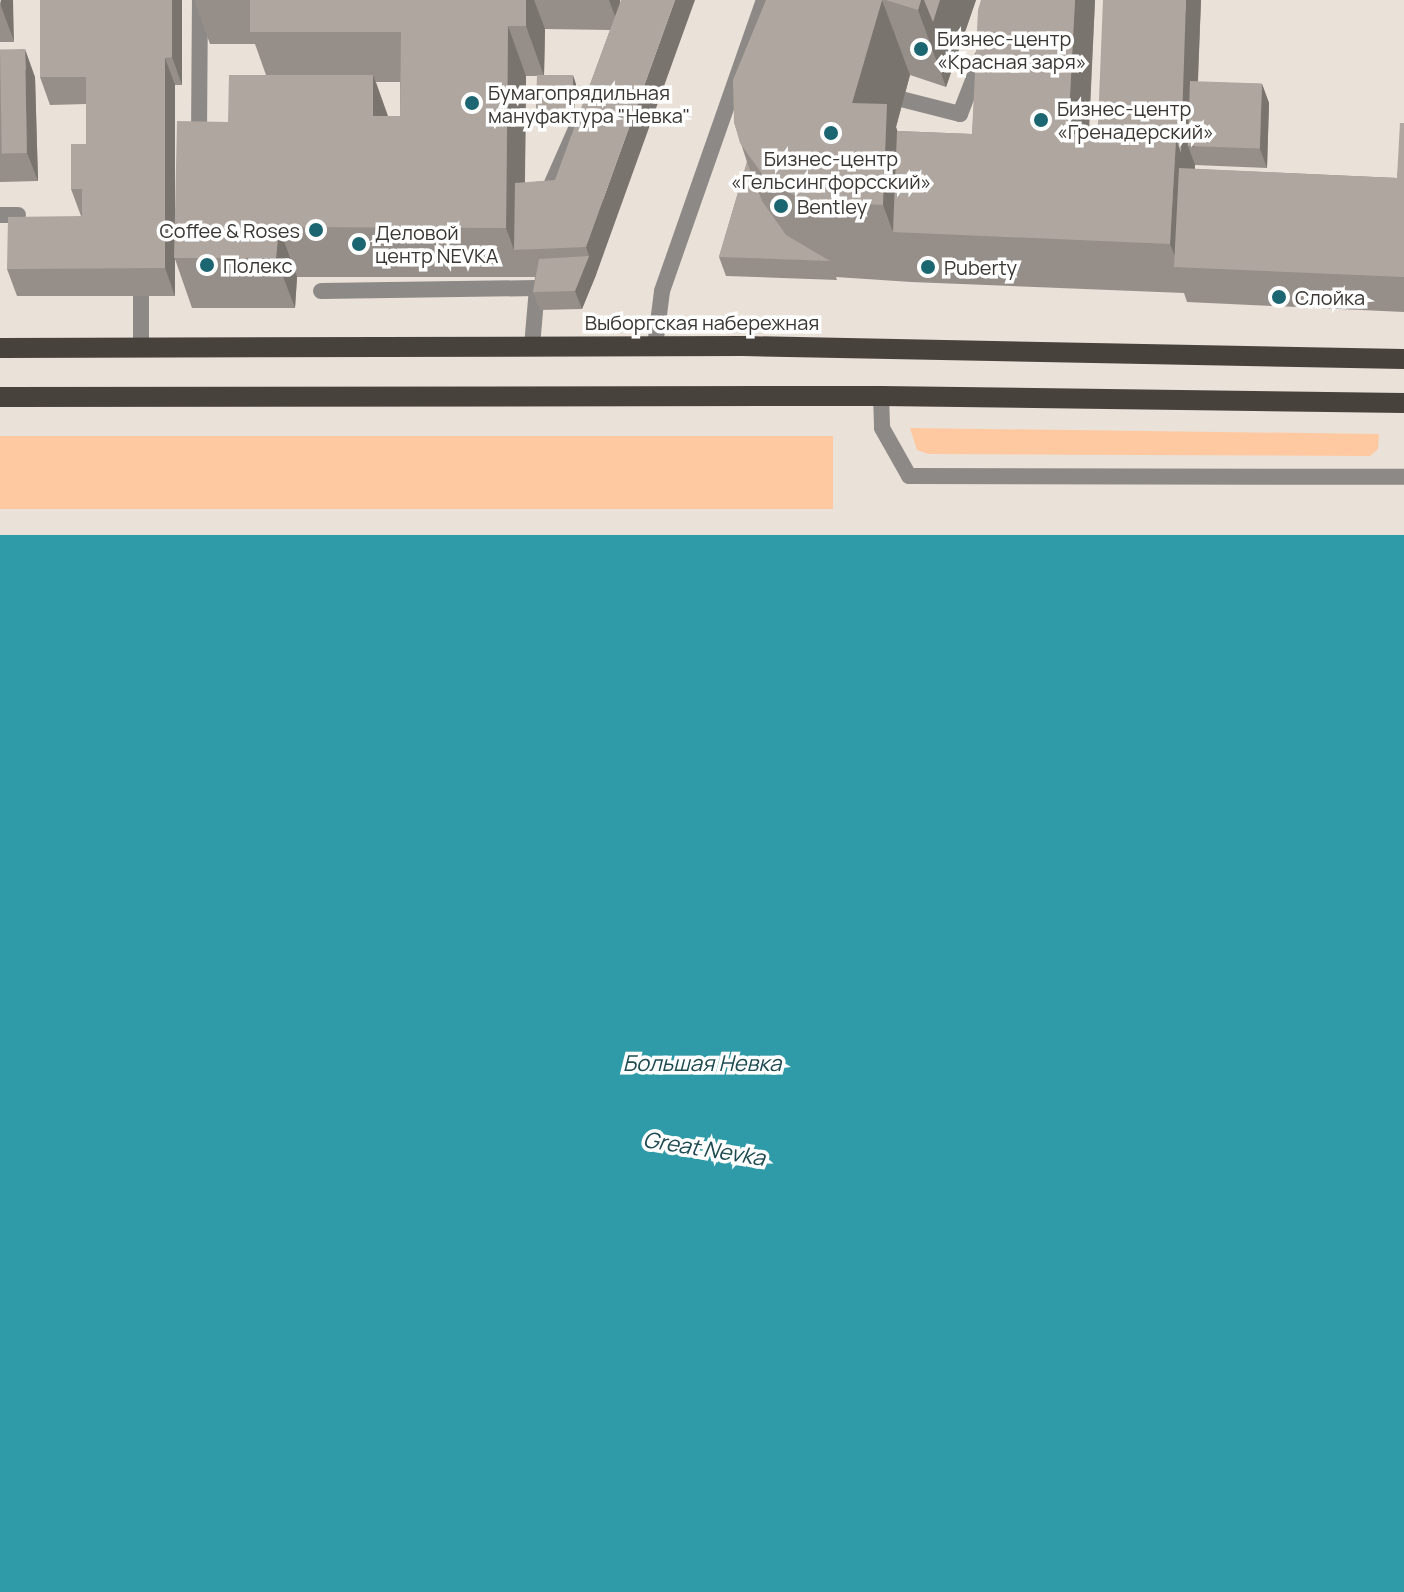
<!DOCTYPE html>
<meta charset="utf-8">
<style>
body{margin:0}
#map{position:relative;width:1404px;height:1592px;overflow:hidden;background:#eae1d9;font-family:Manrope,sans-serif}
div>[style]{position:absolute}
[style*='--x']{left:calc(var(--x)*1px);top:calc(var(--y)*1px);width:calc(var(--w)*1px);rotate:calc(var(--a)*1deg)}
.green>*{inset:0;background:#fec9a0;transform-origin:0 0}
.water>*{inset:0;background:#2f9aa8;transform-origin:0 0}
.service>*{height:16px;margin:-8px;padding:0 8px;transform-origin:8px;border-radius:8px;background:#8d8986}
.tertiary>*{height:16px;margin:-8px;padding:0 8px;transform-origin:8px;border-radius:8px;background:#8d8986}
.primary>*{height:20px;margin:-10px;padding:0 10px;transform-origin:10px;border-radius:10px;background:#48423d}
.wall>*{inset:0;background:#968f89}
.shaded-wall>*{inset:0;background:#7a746f}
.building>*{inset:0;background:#afa69f;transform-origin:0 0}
.dots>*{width:22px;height:22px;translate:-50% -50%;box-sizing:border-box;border:4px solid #fff;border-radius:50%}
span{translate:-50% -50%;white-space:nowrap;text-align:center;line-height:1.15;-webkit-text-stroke:7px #fff;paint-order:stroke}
.poi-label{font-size:20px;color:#393633}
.left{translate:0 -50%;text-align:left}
.right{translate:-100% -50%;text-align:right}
.street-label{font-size:20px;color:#393633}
.water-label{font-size:22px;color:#1d4b51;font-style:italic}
</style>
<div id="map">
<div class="green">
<i style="clip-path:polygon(910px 428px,1379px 434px,1378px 449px,1370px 456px,928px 454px,917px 450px)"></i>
<i style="left:0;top:436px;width:833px;height:73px"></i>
</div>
<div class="water">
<i style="left:0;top:535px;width:1404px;height:1057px"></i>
</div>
<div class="service">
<i style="--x:901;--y:99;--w:61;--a:14.3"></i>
<i style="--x:960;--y:114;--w:61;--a:-68.9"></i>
<i style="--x:199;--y:137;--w:137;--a:-89.6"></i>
<i style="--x:545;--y:199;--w:84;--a:-66.2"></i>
<i style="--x:0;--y:215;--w:18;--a:0"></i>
<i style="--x:321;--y:291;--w:216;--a:-0.8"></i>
<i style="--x:537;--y:288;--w:58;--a:94.9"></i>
<i style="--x:141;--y:296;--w:52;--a:90"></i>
<i style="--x:881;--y:396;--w:32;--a:88"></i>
<i style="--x:882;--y:428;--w:55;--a:60.6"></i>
<i style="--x:909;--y:476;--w:495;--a:0.1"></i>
</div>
<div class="tertiary">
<i style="--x:655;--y:346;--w:55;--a:-82.7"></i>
<i style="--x:662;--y:291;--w:308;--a:-70.7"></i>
</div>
<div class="primary">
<i style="--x:0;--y:348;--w:743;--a:-0.15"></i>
<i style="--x:743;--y:346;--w:661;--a:1.13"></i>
<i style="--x:0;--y:397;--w:881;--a:-0.07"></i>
<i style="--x:881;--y:396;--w:523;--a:0.77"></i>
</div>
<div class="wall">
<i style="clip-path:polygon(0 0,14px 42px,0 42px)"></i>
<i style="clip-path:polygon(evenodd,40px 0,182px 0,182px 85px,175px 85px,175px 237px,228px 122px,266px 75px,255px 44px,210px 44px,194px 0,620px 0,596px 275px,582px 309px,540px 310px,533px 292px,535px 277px,297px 277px,295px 308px,192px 308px,175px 259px,175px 296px,17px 296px,7px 269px,81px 216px,71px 189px,86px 144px,86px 104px,50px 105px,40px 77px,40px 0,545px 29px,610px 30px,555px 180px,525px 183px,526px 76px,537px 76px,536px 110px,540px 120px,574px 119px,576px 84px,544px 75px,545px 29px,40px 0,376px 82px,400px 82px,400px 116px,388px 116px,376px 82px)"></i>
<i style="clip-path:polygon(766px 0,976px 0,946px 87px,910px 75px,896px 127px,897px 131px,972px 134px,981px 0,1095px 0,1089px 135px,1102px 136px,1098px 124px,1201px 0,1198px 82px,1262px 84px,1269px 103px,1267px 168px,1195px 165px,1195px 169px,1397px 178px,1404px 123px,1404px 312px,1187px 302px,1184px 293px,911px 282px,836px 277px,837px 280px,726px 276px,719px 257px,747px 162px,734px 122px)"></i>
<i style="clip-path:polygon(0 50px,35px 77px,38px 181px,0 182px)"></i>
</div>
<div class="shaded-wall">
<i style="clip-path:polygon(1px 0,13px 0,14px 42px,1px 6px)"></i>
<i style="clip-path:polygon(172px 0,182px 0,182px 85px,172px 57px)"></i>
<i style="clip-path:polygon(526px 0,534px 0,545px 29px,544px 76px,526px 26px)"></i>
<i style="clip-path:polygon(609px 0,620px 0,620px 30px)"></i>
<i style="clip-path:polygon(675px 0,695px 0,596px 275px,582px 309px,575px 291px,589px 256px,586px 247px)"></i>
<i style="clip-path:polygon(882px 0,910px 75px,896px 127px,915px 180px,893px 232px,883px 205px,852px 103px)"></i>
<i style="clip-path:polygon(921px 0,976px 0,946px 87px,918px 10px)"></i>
<i style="clip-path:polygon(1075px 0,1095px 0,1086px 184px,1068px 134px)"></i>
<i style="clip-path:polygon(1186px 0,1201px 0,1195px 147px,1188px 146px,1195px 165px,1190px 267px,1179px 267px,1170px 244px,1176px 139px)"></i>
<i style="clip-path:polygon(508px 26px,526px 76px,524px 250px,514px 250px,506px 228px)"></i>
<i style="clip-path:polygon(25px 49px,35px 77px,38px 181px,27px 153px)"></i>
<i style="clip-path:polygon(165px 58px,175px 85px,175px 296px,165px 268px)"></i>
<i style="clip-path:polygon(373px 75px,391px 125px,373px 116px)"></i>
<i style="clip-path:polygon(573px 75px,576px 84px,574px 119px,570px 110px)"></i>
<i style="clip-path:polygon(1262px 84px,1269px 103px,1267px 168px,1260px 149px)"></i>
<i style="clip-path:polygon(279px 227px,297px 277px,295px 308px,276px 258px)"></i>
</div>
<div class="building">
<i style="clip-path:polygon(40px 0,172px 0,172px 57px,165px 58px,165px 268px,7px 269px,8px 217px,82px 216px,82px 189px,71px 189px,71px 144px,86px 144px,86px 77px,40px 77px)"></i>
<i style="clip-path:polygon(250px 0,526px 0,526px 26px,508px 26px,506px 228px,279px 227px,276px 258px,174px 258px,177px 121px,228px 122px,229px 75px,373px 75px,373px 116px,400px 116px,401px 32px,250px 32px)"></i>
<i style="clip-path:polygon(621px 0,675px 0,586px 247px,514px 250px,515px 183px,555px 180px)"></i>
<i style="clip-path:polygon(766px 0,882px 0,852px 103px,887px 104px,883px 205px,802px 200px,765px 178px,740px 143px,734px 122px,733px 80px)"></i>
<i style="clip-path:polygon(886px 0,921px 0,918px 10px)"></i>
<i style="clip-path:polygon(924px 0,940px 0,933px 22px)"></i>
<i style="clip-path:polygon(981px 0,1075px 0,1068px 134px,1176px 139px,1170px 244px,893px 232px,897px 131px,972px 134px,978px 10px)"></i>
<i style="clip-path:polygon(1103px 0,1186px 0,1181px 153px,1176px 139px,1144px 138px,1144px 126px,1098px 124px)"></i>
<i style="left:25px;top:49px;width:104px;height:25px;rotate:89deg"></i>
<i style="left:537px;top:75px;width:36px;height:35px"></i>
<i style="left:1190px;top:81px;width:72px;height:65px;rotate:2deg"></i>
<i style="clip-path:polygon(1400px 123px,1404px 123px,1404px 277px,1174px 267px,1179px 168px,1397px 178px)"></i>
<i style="clip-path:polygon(747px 162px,762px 201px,786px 235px,830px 261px,719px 257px)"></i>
<i style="clip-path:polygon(589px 256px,575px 291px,533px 292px,539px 259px)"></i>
</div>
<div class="dots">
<i style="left:921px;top:49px;background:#1b6670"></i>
<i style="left:472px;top:103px;background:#1b6670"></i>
<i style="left:1041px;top:120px;background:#1b6670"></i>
<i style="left:831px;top:133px;background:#1b6670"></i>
<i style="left:781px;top:206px;background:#1b6670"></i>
<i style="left:316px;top:230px;background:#1b6670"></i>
<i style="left:359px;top:244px;background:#1b6670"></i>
<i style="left:207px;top:265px;background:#1b6670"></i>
<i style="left:928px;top:267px;background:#1b6670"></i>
<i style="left:1279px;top:297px;background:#1b6670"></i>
</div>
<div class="poi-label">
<span class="left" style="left:937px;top:50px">Бизнес-центр<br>«Красная заря»</span>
<span class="left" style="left:488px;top:104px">Бумагопрядильная<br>мануфактура "Невка"</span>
<span class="left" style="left:1057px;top:120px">Бизнес-центр<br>«Гренадерский»</span>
<span style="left:831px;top:170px">Бизнес-центр<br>«Гельсингфорсский»</span>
<span class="left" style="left:797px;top:206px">Bentley</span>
<span class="right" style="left:300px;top:230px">Coffee &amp; Roses</span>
<span class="left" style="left:375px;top:244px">Деловой<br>центр NEVKA</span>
<span class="left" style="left:223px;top:265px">Полекс</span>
<span class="left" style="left:944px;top:267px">Puberty</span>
<span class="left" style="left:1295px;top:297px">Слойка</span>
</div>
<div class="street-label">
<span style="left:702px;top:322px">Выборгская набережная</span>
</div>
<div class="water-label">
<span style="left:702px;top:1064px">Большая Невка</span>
<span style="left:704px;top:1149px;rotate:9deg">Great Nevka</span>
</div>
</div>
